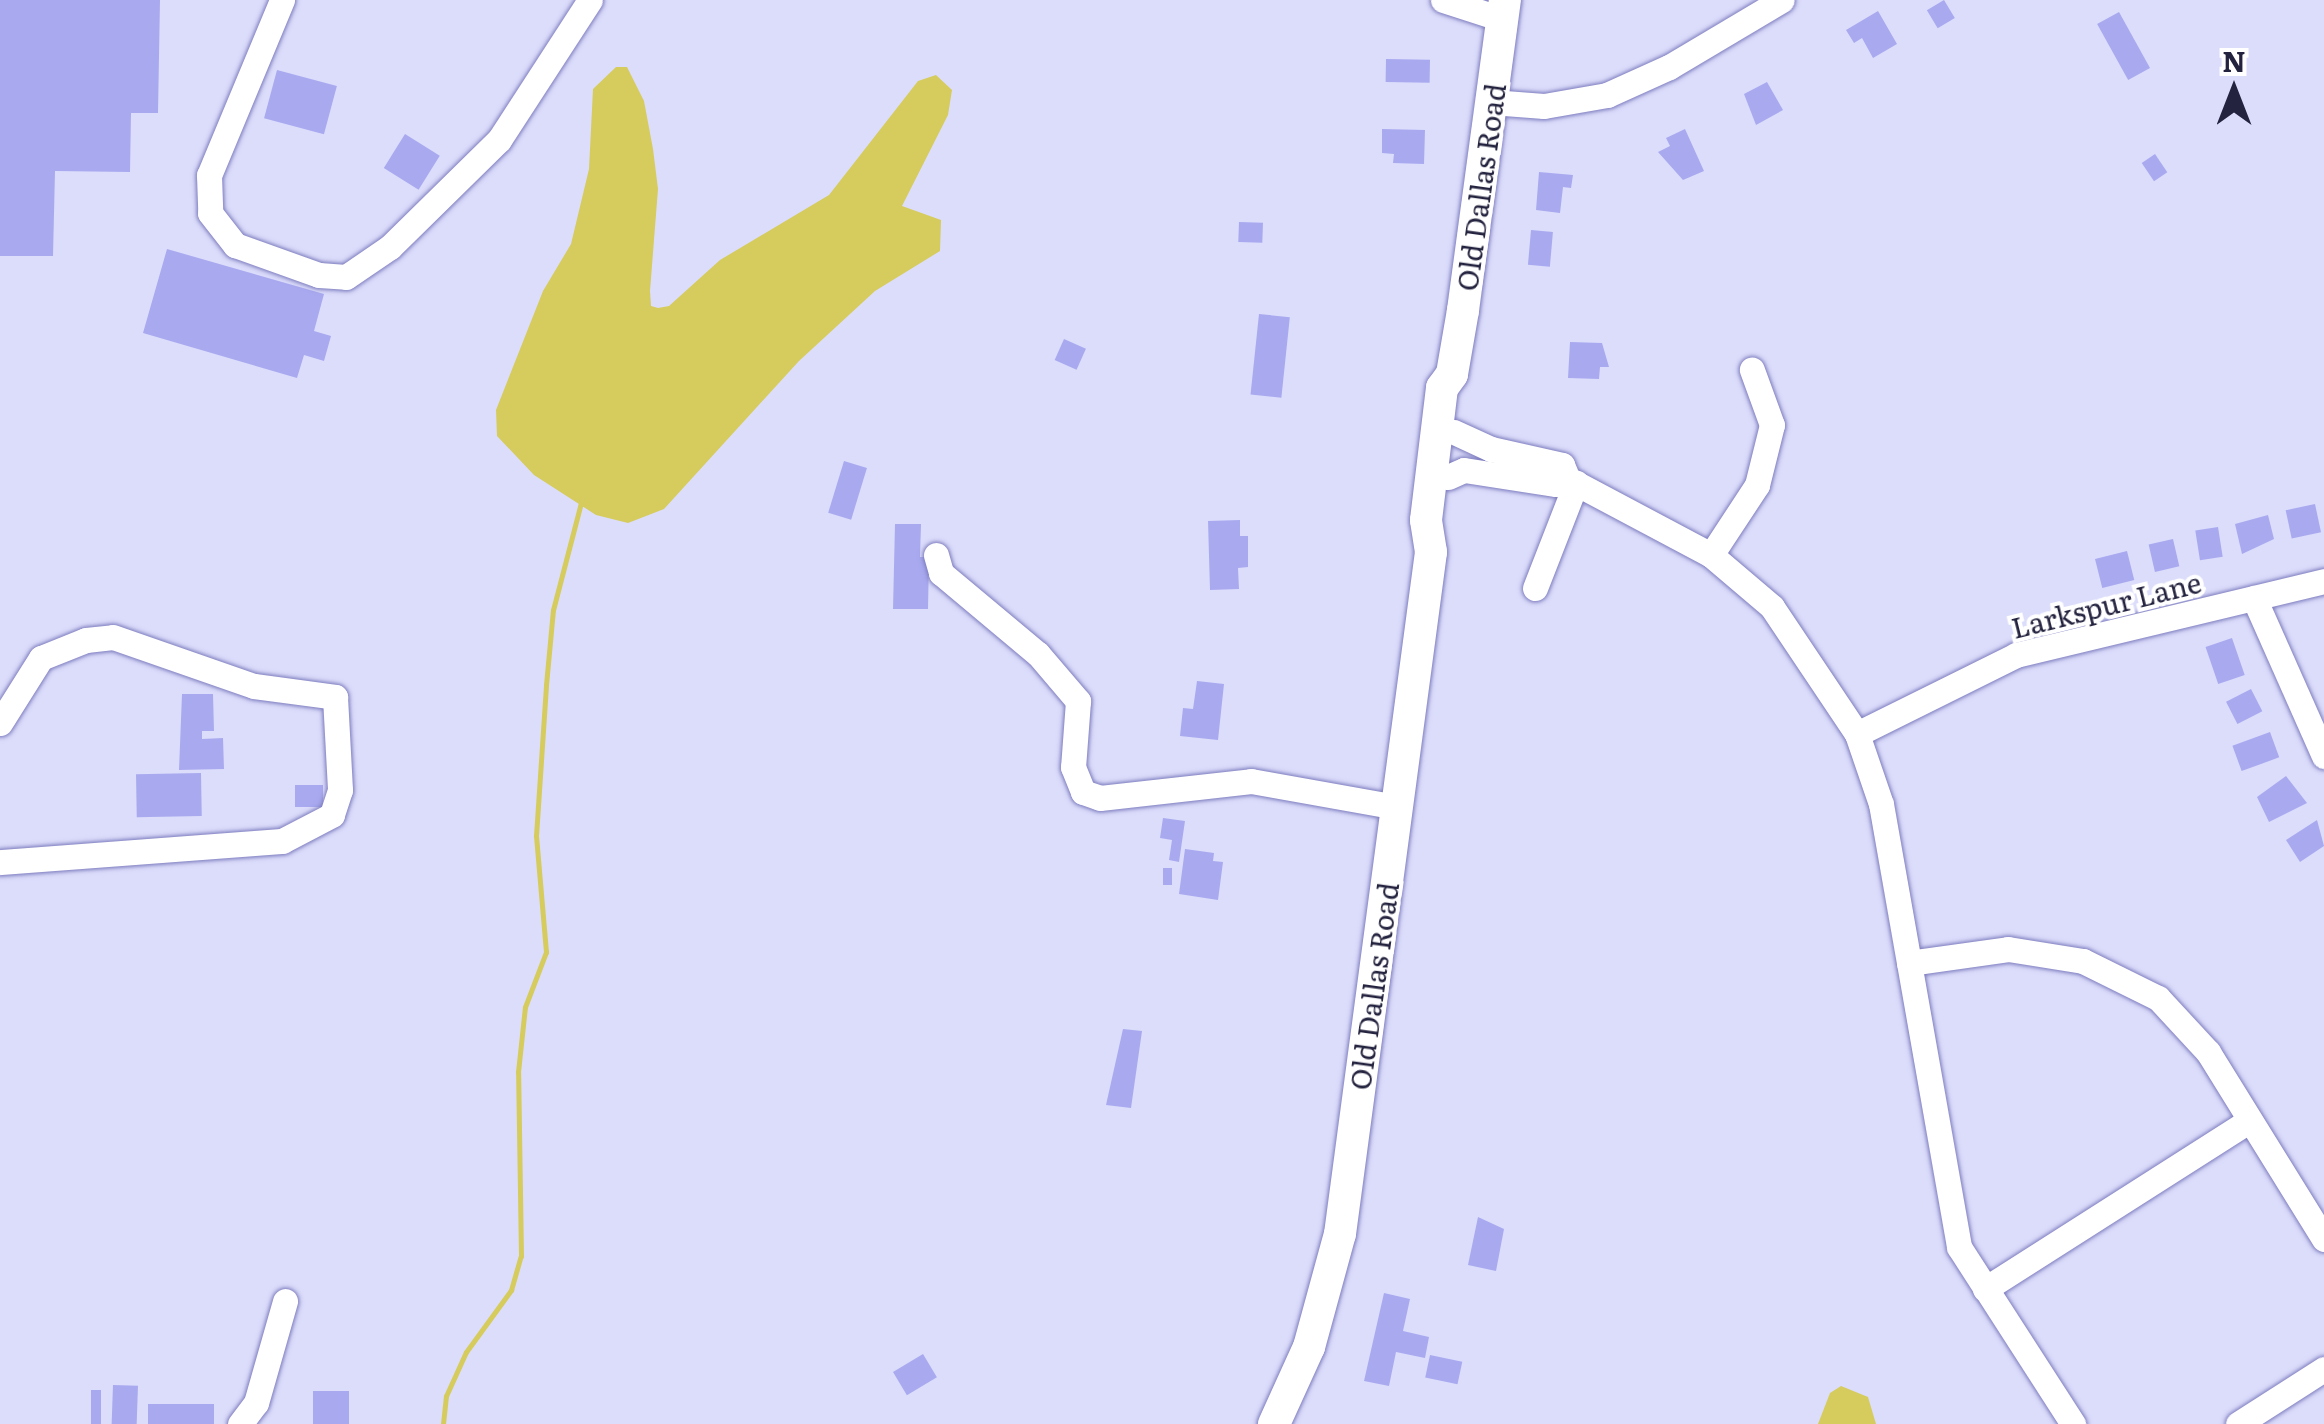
<!DOCTYPE html>
<style>
body{margin:0}
#map{position:relative;width:2324px;height:1424px;overflow:hidden;background:#dcddfb;font-family:Literata,serif}
div>[style]{position:absolute}
[style*='--x']{left:calc(var(--x)*1px);top:calc(var(--y)*1px);width:calc(var(--w)*1px);rotate:calc(var(--a)*1deg)}
.water>*{inset:0;background:#d6cb5d}
.stream>*{height:5px;margin:-2.5px;padding:0 2.5px;transform-origin:2.5px;border-radius:2.5px;background:#d6cb5d}
.building>*{inset:0;background:#a9a9f0;transform-origin:0 0}
.roads{filter:drop-shadow(0 0 2px #7d7cbf) drop-shadow(0 0 2px #7d7cbf)}
.minor>*{height:25px;margin:-12.5px;padding:0 12.5px;transform-origin:12.5px;border-radius:12.5px;background:#fff}
.major>*{height:32px;margin:-16px;padding:0 16px;transform-origin:16px;border-radius:16px;background:#fff}
span{translate:-50% -50%;white-space:nowrap;text-align:center;line-height:1.15;-webkit-text-stroke:8px #fff;paint-order:stroke}
.street-label{font-size:28px;color:#24233f}
.north{position:absolute;left:2184px;top:40px;width:100px;height:100px;-webkit-text-stroke:8px #fff;paint-order:stroke;rotate:0deg;font-size:28px;font-weight:700;line-height:40px;text-align:center;color:#24233f}
.north::after{content:'';display:block;margin:auto;width:35px;height:45px;background:#24233f;clip-path:polygon(50% 0,100% 100%,50% 72%,0 100%)}
</style>
<div id="map">
<div class="water">
<i style="clip-path:polygon(616px 67px,627px 67px,644px 101px,653px 149px,658px 189px,650px 291px,651px 306px,658px 308px,669px 306px,720px 260px,829px 195px,918px 81px,936px 75px,952px 90px,948px 115px,902px 206px,941px 220px,940px 251px,875px 291px,799px 361px,664px 509px,628px 523px,596px 515px,534px 475px,497px 436px,496px 410px,543px 291px,571px 244px,589px 169px,593px 89px)"></i>
<i style="clip-path:polygon(1841px 1386px,1868px 1397px,1876px 1424px,1818px 1424px,1830px 1393px)"></i>
</div>
<div class="stream">
<i style="--x:443;--y:1424;--w:28;--a:-84"></i>
<i style="--x:446;--y:1396;--w:48;--a:-65.6"></i>
<i style="--x:466;--y:1352;--w:77;--a:-54"></i>
<i style="--x:511;--y:1290;--w:35;--a:-74"></i>
<i style="--x:521;--y:1256;--w:184;--a:-90.9"></i>
<i style="--x:518;--y:1072;--w:65;--a:-83.9"></i>
<i style="--x:525;--y:1007;--w:59;--a:-69.1"></i>
<i style="--x:546;--y:952;--w:116;--a:-94.9"></i>
<i style="--x:536;--y:836;--w:151;--a:-86.2"></i>
<i style="--x:546;--y:685;--w:75;--a:-84.7"></i>
<i style="--x:553;--y:610;--w:115;--a:-75.4"></i>
</div>
<div class="building">
<i style="clip-path:polygon(0 0,160px 0,158px 113px,131px 113px,130px 172px,55px 171px,53px 256px,0 256px)"></i>
<i style="left:1944px;top:0;width:21px;height:20px;rotate:59deg"></i>
<i style="clip-path:polygon(1878px 11px,1897px 44px,1873px 58px,1862px 38px,1854px 43px,1846px 30px)"></i>
<i style="left:2119px;top:12px;width:64px;height:25px;rotate:61deg"></i>
<i style="left:1386px;top:59px;width:44px;height:23px;rotate:1deg"></i>
<i style="left:277px;top:70px;width:62px;height:50px;rotate:15deg"></i>
<i style="clip-path:polygon(1767px 82px,1783px 110px,1756px 125px,1744px 94px)"></i>
<i style="clip-path:polygon(1382px 129px,1425px 130px,1424px 164px,1393px 163px,1394px 154px,1382px 153px)"></i>
<i style="clip-path:polygon(1685px 129px,1704px 171px,1683px 180px,1658px 152px,1670px 146px,1666px 138px)"></i>
<i style="left:405px;top:134px;width:41px;height:40px;rotate:32deg"></i>
<i style="left:2155px;top:154px;width:22px;height:16px;rotate:56deg"></i>
<i style="clip-path:polygon(1539px 172px,1573px 175px,1571px 188px,1563px 187px,1560px 213px,1536px 210px)"></i>
<i style="left:1239px;top:222px;width:24px;height:20px;rotate:2deg"></i>
<i style="left:1531px;top:230px;width:22px;height:35px;rotate:5deg"></i>
<i style="clip-path:polygon(167px 249px,324px 294px,314px 331px,331px 336px,324px 361px,304px 355px,297px 378px,143px 333px)"></i>
<i style="left:1259px;top:314px;width:31px;height:81px;rotate:6deg"></i>
<i style="left:1064px;top:339px;width:24px;height:23px;rotate:24deg"></i>
<i style="clip-path:polygon(1570px 342px,1602px 343px,1609px 367px,1600px 367px,1599px 379px,1568px 378px)"></i>
<i style="left:844px;top:461px;width:24px;height:54px;rotate:17deg"></i>
<i style="left:2315px;top:504px;width:29px;height:30px;rotate:78deg"></i>
<i style="clip-path:polygon(2268px 515px,2274px 539px,2242px 554px,2235px 524px)"></i>
<i style="clip-path:polygon(1240px 520px,1240px 536px,1248px 536px,1248px 567px,1238px 568px,1239px 589px,1210px 590px,1208px 521px)"></i>
<i style="clip-path:polygon(895px 524px,921px 524px,920px 557px,929px 557px,928px 609px,893px 609px)"></i>
<i style="left:2218px;top:527px;width:30px;height:23px;rotate:81deg"></i>
<i style="left:2173px;top:539px;width:28px;height:25px;rotate:77deg"></i>
<i style="left:2127px;top:551px;width:30px;height:33px;rotate:76deg"></i>
<i style="left:2232px;top:638px;width:39px;height:28px;rotate:71deg"></i>
<i style="clip-path:polygon(1197px 681px,1224px 684px,1218px 740px,1180px 736px,1183px 708px,1193px 709px)"></i>
<i style="left:2251px;top:689px;width:25px;height:28px;rotate:63deg"></i>
<i style="clip-path:polygon(182px 694px,213px 694px,214px 731px,202px 731px,202px 739px,223px 738px,224px 769px,179px 770px)"></i>
<i style="left:2270px;top:732px;width:27px;height:40px;rotate:70deg"></i>
<i style="left:201px;top:773px;width:43px;height:65px;rotate:89deg"></i>
<i style="clip-path:polygon(2286px 776px,2307px 803px,2269px 822px,2257px 797px)"></i>
<i style="left:295px;top:785px;width:28px;height:22px"></i>
<i style="clip-path:polygon(1163px 818px,1185px 821px,1179px 862px,1169px 860px,1172px 840px,1160px 838px)"></i>
<i style="clip-path:polygon(2317px 820px,2324px 846px,2300px 862px,2286px 840px)"></i>
<i style="clip-path:polygon(1185px 849px,1214px 853px,1213px 861px,1223px 862px,1218px 900px,1179px 894px)"></i>
<i style="left:1163px;top:868px;width:9px;height:17px"></i>
<i style="clip-path:polygon(1123px 1029px,1142px 1031px,1131px 1108px,1106px 1105px)"></i>
<i style="clip-path:polygon(1478px 1217px,1504px 1229px,1496px 1271px,1468px 1265px)"></i>
<i style="clip-path:polygon(1384px 1293px,1410px 1299px,1403px 1331px,1429px 1337px,1425px 1358px,1396px 1352px,1389px 1386px,1364px 1381px)"></i>
<i style="left:923px;top:1354px;width:27px;height:35px;rotate:59deg"></i>
<i style="left:1430px;top:1355px;width:33px;height:23px;rotate:12deg"></i>
<i style="left:113px;top:1385px;width:25px;height:39px;rotate:2deg"></i>
<i style="left:91px;top:1390px;width:10px;height:34px"></i>
<i style="left:349px;top:1391px;width:33px;height:36px;rotate:90deg"></i>
<i style="left:148px;top:1404px;width:66px;height:20px"></i>
</div>
<div class="roads">
<div class="minor">
<i style="--x:282;--y:0;--w:190;--a:112.6"></i>
<i style="--x:209;--y:175;--w:38;--a:88"></i>
<i style="--x:210;--y:213;--w:41;--a:52"></i>
<i style="--x:235;--y:245;--w:89;--a:19.7"></i>
<i style="--x:319;--y:275;--w:27;--a:4"></i>
<i style="--x:346;--y:277;--w:53;--a:-34.3"></i>
<i style="--x:390;--y:247;--w:153;--a:-44.5"></i>
<i style="--x:499;--y:140;--w:167;--a:-57"></i>
<i style="--x:1443;--y:0;--w:62;--a:17.9"></i>
<i style="--x:1491;--y:102;--w:53;--a:4.3"></i>
<i style="--x:1544;--y:106;--w:64;--a:-9.9"></i>
<i style="--x:1607;--y:95;--w:68;--a:-24.3"></i>
<i style="--x:1669;--y:67;--w:131;--a:-30.7"></i>
<i style="--x:1454;--y:432;--w:41;--a:24.7"></i>
<i style="--x:1491;--y:449;--w:73;--a:12.7"></i>
<i style="--x:1562;--y:465;--w:15;--a:67"></i>
<i style="--x:1448;--y:477;--w:17;--a:-24"></i>
<i style="--x:1464;--y:470;--w:93;--a:8.7"></i>
<i style="--x:1556;--y:484;--w:13;--a:-23"></i>
<i style="--x:1568;--y:479;--w:162;--a:28"></i>
<i style="--x:1711;--y:555;--w:80;--a:40.4"></i>
<i style="--x:1772;--y:607;--w:153;--a:56.2"></i>
<i style="--x:1857;--y:734;--w:74;--a:71.1"></i>
<i style="--x:1881;--y:804;--w:450;--a:80"></i>
<i style="--x:1959;--y:1247;--w:211;--a:57.2"></i>
<i style="--x:936;--y:555;--w:19;--a:74"></i>
<i style="--x:941;--y:573;--w:126;--a:39.9"></i>
<i style="--x:1038;--y:654;--w:62;--a:49.6"></i>
<i style="--x:1078;--y:701;--w:66;--a:94.3"></i>
<i style="--x:1073;--y:767;--w:27;--a:68"></i>
<i style="--x:1083;--y:792;--w:18;--a:19"></i>
<i style="--x:1100;--y:798;--w:152;--a:-6.4"></i>
<i style="--x:1251;--y:781;--w:148;--a:10.1"></i>
<i style="--x:1711;--y:555;--w:84;--a:-56.7"></i>
<i style="--x:1757;--y:485;--w:62;--a:-76"></i>
<i style="--x:1772;--y:425;--w:59;--a:-110"></i>
<i style="--x:1535;--y:588;--w:113;--a:-68.7"></i>
<i style="--x:2254;--y:598;--w:173;--a:66.1"></i>
<i style="--x:0;--y:723;--w:77;--a:-57.8"></i>
<i style="--x:41;--y:658;--w:48;--a:-21.8"></i>
<i style="--x:86;--y:640;--w:27;--a:-6"></i>
<i style="--x:113;--y:637;--w:149;--a:19.2"></i>
<i style="--x:254;--y:686;--w:82;--a:7.7"></i>
<i style="--x:335;--y:697;--w:93;--a:86.9"></i>
<i style="--x:340;--y:790;--w:26;--a:108"></i>
<i style="--x:332;--y:815;--w:56;--a:152.5"></i>
<i style="--x:282;--y:841;--w:283;--a:175.7"></i>
<i style="--x:1857;--y:734;--w:178;--a:-26.4"></i>
<i style="--x:2016;--y:655;--w:317;--a:-13.5"></i>
<i style="--x:1909;--y:963;--w:100;--a:-8"></i>
<i style="--x:2008;--y:949;--w:76;--a:9.1"></i>
<i style="--x:2083;--y:961;--w:84;--a:26.3"></i>
<i style="--x:2158;--y:998;--w:74;--a:47.2"></i>
<i style="--x:2208;--y:1052;--w:220;--a:58.2"></i>
<i style="--x:1985;--y:1289;--w:313;--a:-32.5"></i>
<i style="--x:240;--y:1424;--w:26;--a:-53"></i>
<i style="--x:256;--y:1403;--w:106;--a:-74.1"></i>
<i style="--x:2238;--y:1424;--w:102;--a:-32.6"></i>
</div>
<div class="major">
<i style="--x:1274;--y:1424;--w:85;--a:-65.6"></i>
<i style="--x:1309;--y:1347;--w:117;--a:-74.7"></i>
<i style="--x:1340;--y:1234;--w:688;--a:-82.4"></i>
<i style="--x:1431;--y:552;--w:32;--a:-99"></i>
<i style="--x:1426;--y:520;--w:133;--a:-83.1"></i>
<i style="--x:1442;--y:388;--w:17;--a:-54"></i>
<i style="--x:1452;--y:374;--w:65;--a:-80.2"></i>
<i style="--x:1463;--y:310;--w:313;--a:-82.3"></i>
</div>
</div>
<div class="street-label">
<span style="left:1480px;top:187px;rotate:-82deg">Old Dallas Road</span>
<span style="left:2106px;top:604px;rotate:-14deg">Larkspur Lane</span>
<span style="left:1373px;top:986px;rotate:-82deg">Old Dallas Road</span>
</div>
<div class="north">N</div>
</div>
